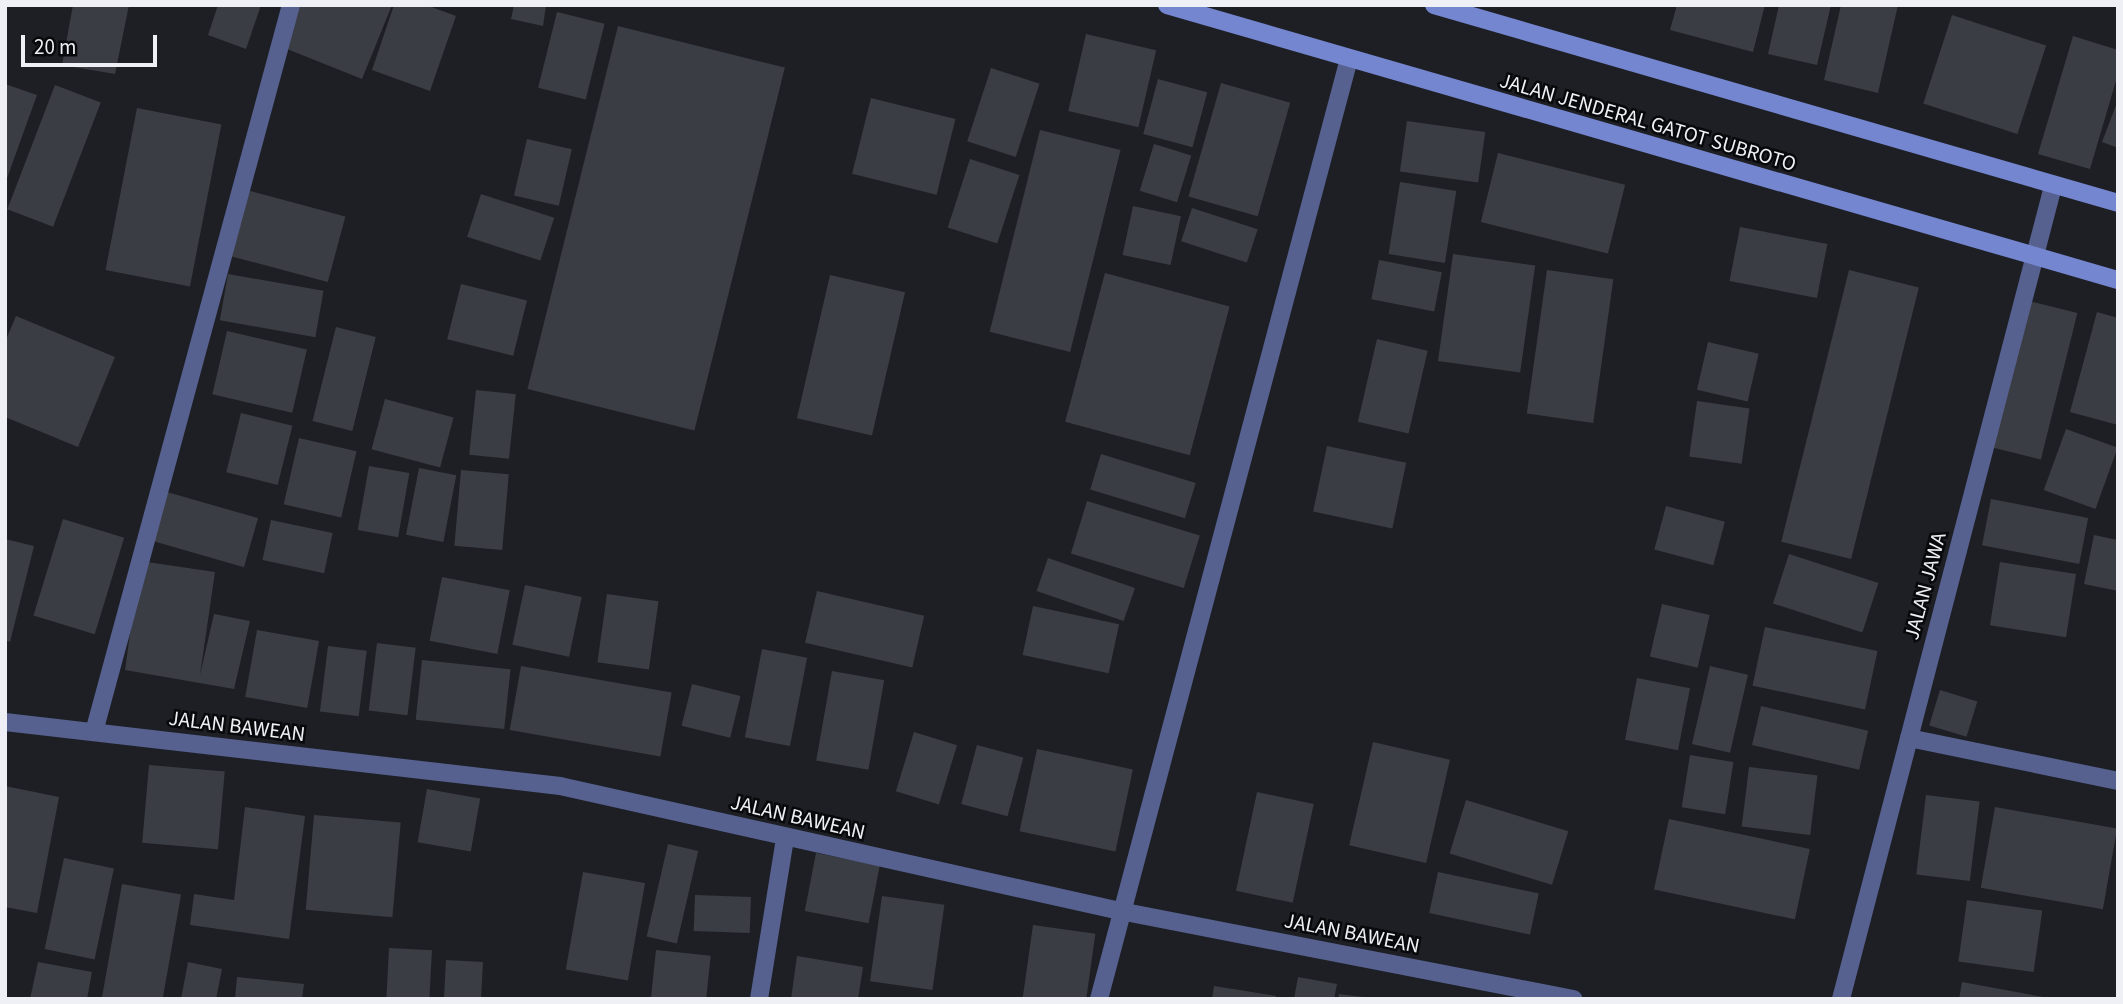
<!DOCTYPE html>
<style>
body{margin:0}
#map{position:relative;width:2123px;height:1004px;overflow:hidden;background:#1d1f25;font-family:"Source Sans 3",sans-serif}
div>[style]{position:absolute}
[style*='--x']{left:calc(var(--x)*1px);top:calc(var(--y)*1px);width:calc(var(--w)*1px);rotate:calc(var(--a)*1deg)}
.building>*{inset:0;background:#3b3d44;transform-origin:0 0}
.minor>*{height:18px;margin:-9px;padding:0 9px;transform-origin:9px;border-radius:9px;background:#56618f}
.secondary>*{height:18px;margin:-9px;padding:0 9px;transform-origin:9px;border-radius:9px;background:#7586d0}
span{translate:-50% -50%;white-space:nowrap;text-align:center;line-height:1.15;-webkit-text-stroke:5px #08090b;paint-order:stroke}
.street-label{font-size:21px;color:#eff0f5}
.frame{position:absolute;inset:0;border:7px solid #eff0f5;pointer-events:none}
.scale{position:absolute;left:21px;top:35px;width:136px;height:32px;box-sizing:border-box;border:4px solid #eff0f5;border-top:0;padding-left:9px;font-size:21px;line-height:24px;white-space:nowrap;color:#eff0f5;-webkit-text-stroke:5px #08090b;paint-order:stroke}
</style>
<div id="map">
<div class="building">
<i style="clip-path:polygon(73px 5px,129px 5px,115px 74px,62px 65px)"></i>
<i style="clip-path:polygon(218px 5px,261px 5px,246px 49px,208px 35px)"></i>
<i style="clip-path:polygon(299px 5px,392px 5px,362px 79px,282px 47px)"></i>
<i style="clip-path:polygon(394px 5px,426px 5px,456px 16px,430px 91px,372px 70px)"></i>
<i style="clip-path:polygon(514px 5px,546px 5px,543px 26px,511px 19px)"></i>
<i style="clip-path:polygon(1677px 5px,1765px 5px,1753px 52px,1670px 30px)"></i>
<i style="clip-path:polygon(1779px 5px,1831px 5px,1817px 65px,1768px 54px)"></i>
<i style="clip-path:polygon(1841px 5px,1898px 5px,1878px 93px,1824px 80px)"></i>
<i style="left:557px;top:12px;width:49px;height:78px;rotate:14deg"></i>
<i style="left:1952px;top:15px;width:99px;height:93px;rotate:18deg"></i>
<i style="left:618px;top:26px;width:172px;height:374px;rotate:14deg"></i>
<i style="left:1086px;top:34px;width:72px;height:79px;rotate:13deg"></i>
<i style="clip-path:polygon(2073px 36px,2118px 50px,2118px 74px,2090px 169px,2038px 154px)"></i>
<i style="left:991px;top:68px;width:51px;height:77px;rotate:18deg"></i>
<i style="left:1158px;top:79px;width:51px;height:57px;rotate:15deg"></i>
<i style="left:1221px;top:83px;width:72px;height:118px;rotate:16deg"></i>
<i style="clip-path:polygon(5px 84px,37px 95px,6px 181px,5px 181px)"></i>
<i style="left:55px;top:85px;width:49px;height:133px;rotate:21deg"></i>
<i style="left:871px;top:98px;width:87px;height:78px;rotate:14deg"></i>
<i style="clip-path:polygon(2118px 100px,2118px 148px,2102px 142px)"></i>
<i style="left:137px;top:108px;width:86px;height:165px;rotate:11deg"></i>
<i style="left:1407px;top:121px;width:79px;height:51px;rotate:8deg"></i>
<i style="left:1040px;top:130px;width:83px;height:208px;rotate:14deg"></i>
<i style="left:527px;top:139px;width:46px;height:58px;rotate:13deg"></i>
<i style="left:1154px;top:144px;width:39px;height:49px;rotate:17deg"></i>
<i style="left:1498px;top:153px;width:131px;height:71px;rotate:14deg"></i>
<i style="left:970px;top:159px;width:52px;height:72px;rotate:18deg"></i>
<i style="left:1400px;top:182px;width:57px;height:73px;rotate:9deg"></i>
<i style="left:243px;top:189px;width:106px;height:68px;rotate:15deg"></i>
<i style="left:481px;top:194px;width:77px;height:45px;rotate:18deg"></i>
<i style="left:1133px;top:206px;width:49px;height:50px;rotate:12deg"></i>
<i style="left:1192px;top:208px;width:69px;height:35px;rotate:18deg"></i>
<i style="left:1740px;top:227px;width:89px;height:55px;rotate:11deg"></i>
<i style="left:1453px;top:254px;width:83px;height:108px;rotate:8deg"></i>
<i style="left:1379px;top:260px;width:64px;height:40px;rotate:11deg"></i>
<i style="left:1547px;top:270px;width:67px;height:145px;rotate:8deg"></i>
<i style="left:1849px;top:270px;width:72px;height:280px;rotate:14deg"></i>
<i style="left:1105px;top:273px;width:129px;height:154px;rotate:15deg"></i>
<i style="left:228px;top:274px;width:97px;height:47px;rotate:10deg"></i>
<i style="left:830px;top:275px;width:77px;height:147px;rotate:13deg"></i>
<i style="left:461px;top:284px;width:68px;height:57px;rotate:14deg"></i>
<i style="left:2025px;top:300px;width:54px;height:151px;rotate:14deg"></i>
<i style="clip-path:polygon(2097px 312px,2118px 318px,2118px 425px,2070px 412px)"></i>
<i style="clip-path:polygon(16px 316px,115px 357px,78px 447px,5px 417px,5px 342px)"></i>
<i style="left:336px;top:327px;width:41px;height:97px;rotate:14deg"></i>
<i style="left:227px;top:331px;width:82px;height:65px;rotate:13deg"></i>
<i style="left:1377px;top:339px;width:52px;height:85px;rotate:13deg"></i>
<i style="left:1708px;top:342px;width:52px;height:49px;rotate:13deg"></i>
<i style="left:476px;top:390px;width:40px;height:65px;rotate:6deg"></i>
<i style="left:385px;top:399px;width:71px;height:52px;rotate:15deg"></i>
<i style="left:1697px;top:401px;width:53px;height:56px;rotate:8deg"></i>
<i style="left:241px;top:413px;width:53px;height:61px;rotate:14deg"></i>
<i style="left:2066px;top:429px;width:55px;height:65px;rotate:20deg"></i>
<i style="left:299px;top:438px;width:59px;height:68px;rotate:13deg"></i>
<i style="left:1327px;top:446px;width:81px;height:67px;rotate:12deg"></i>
<i style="left:1101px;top:454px;width:99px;height:37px;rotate:17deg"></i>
<i style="left:369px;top:466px;width:41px;height:65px;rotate:10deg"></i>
<i style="left:419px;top:468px;width:38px;height:68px;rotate:11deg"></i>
<i style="left:461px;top:470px;width:48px;height:76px;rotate:5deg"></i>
<i style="left:160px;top:490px;width:102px;height:51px;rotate:16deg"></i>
<i style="left:1991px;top:499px;width:99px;height:47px;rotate:11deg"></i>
<i style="left:1087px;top:501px;width:118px;height:55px;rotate:17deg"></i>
<i style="left:1666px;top:506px;width:61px;height:45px;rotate:15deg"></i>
<i style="left:63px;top:519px;width:64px;height:101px;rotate:17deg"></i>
<i style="left:271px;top:520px;width:63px;height:41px;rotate:12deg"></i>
<i style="clip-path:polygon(2094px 535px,2118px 540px,2118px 591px,2084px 584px)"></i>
<i style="clip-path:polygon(5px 539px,34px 546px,10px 642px,5px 640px)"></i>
<i style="left:1789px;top:554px;width:94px;height:52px;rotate:18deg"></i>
<i style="left:1048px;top:558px;width:92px;height:35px;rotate:19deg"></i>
<i style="clip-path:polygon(140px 561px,215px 572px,200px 675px,214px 614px,250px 621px,234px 689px,125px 670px)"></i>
<i style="left:2000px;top:562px;width:77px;height:64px;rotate:9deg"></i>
<i style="left:442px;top:577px;width:69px;height:65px;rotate:11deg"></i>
<i style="left:525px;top:585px;width:58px;height:61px;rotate:12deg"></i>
<i style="left:817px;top:591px;width:110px;height:53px;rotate:13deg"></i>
<i style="left:607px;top:594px;width:52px;height:69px;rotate:8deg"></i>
<i style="left:1662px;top:604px;width:49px;height:54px;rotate:13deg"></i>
<i style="left:1033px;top:606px;width:88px;height:50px;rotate:12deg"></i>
<i style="left:1765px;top:627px;width:115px;height:60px;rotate:12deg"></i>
<i style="left:257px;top:630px;width:63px;height:68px;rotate:10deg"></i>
<i style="left:377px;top:643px;width:39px;height:68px;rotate:7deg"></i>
<i style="left:328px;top:646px;width:39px;height:66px;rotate:7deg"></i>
<i style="left:762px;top:649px;width:46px;height:90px;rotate:11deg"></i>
<i style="left:422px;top:660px;width:89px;height:60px;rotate:6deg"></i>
<i style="left:521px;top:666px;width:153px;height:65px;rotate:10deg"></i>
<i style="left:1710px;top:666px;width:39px;height:80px;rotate:13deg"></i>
<i style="left:832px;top:671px;width:53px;height:91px;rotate:10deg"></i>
<i style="left:1637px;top:678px;width:54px;height:63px;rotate:11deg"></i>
<i style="left:692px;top:684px;width:50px;height:43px;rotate:14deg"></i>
<i style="left:1940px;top:690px;width:39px;height:37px;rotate:17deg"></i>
<i style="left:1761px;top:706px;width:110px;height:40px;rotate:13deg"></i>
<i style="left:914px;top:732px;width:45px;height:62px;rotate:17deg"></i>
<i style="left:1373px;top:742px;width:79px;height:106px;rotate:13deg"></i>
<i style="left:977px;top:745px;width:48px;height:61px;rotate:15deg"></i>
<i style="left:1037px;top:749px;width:98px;height:84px;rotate:12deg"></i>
<i style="left:1690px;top:755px;width:44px;height:53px;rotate:9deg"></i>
<i style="left:149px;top:765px;width:76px;height:78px;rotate:5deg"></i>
<i style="left:1749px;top:767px;width:69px;height:60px;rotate:7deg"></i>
<i style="clip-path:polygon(5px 786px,59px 797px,37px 913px,5px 907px)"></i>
<i style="left:427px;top:789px;width:54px;height:54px;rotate:10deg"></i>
<i style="left:1257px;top:792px;width:58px;height:101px;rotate:12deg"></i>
<i style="left:1926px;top:795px;width:54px;height:80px;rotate:7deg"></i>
<i style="left:1466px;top:800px;width:107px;height:56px;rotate:17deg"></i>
<i style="clip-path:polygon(245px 807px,305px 816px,289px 939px,190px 925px,194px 894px,234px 900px)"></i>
<i style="left:1995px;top:807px;width:124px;height:82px;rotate:10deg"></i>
<i style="left:314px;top:815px;width:87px;height:95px;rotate:5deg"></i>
<i style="left:1669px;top:819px;width:144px;height:72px;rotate:12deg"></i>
<i style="left:668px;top:844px;width:31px;height:95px;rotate:13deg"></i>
<i style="left:816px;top:853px;width:65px;height:59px;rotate:11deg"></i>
<i style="left:64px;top:858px;width:51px;height:93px;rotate:12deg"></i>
<i style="left:583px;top:872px;width:63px;height:99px;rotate:10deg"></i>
<i style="left:1438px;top:872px;width:103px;height:42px;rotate:12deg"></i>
<i style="left:122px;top:884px;width:60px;height:116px;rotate:10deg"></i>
<i style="left:695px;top:895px;width:56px;height:36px;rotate:2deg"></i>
<i style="left:882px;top:896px;width:63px;height:86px;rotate:8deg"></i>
<i style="left:1967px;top:900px;width:76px;height:62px;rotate:8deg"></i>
<i style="left:1033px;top:925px;width:63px;height:75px;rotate:8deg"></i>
<i style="left:389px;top:948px;width:43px;height:51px;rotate:3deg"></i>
<i style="left:656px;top:950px;width:55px;height:48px;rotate:6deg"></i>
<i style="clip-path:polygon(797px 956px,863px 967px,858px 999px,791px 999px)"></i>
<i style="left:446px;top:960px;width:37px;height:39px;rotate:3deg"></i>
<i style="clip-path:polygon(38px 962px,92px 972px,87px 999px,30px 999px)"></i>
<i style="clip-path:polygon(188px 962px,222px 969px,216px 999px,181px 999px)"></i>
<i style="clip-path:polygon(237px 977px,304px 984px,302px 999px,235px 999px)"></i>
<i style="clip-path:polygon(1298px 977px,1337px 984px,1334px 999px,1294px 999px)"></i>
<i style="clip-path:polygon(1962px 982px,2043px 997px,2043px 999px,1959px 999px)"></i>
<i style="clip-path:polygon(1214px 986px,1276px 996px,1276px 999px,1212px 999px)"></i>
<i style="clip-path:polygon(1339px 994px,1363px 997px,1363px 999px,1338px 999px)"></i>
</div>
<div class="minor">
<i style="--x:5;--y:722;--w:559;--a:6.58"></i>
<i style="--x:560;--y:786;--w:574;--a:12.58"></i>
<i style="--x:1120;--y:911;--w:462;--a:11"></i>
<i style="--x:94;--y:732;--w:753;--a:-74.84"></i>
<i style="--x:1909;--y:738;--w:213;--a:11.6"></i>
<i style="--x:759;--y:999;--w:162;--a:-80.8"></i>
<i style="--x:1099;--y:999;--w:973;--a:-75.11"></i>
<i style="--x:1841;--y:999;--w:840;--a:-75.38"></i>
</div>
<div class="secondary">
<i style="--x:1167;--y:5;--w:990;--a:16.13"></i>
<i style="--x:1434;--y:5;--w:712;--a:16.14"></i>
</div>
<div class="street-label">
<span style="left:1648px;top:122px;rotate:16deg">JALAN JENDERAL GATOT SUBROTO</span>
<span style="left:1925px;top:586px;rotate:-75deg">JALAN JAWA</span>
<span style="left:237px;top:726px;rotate:7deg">JALAN BAWEAN</span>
<span style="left:798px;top:817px;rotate:13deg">JALAN BAWEAN</span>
<span style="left:1352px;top:933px;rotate:11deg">JALAN BAWEAN</span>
</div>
<div class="frame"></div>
<div class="scale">20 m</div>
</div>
